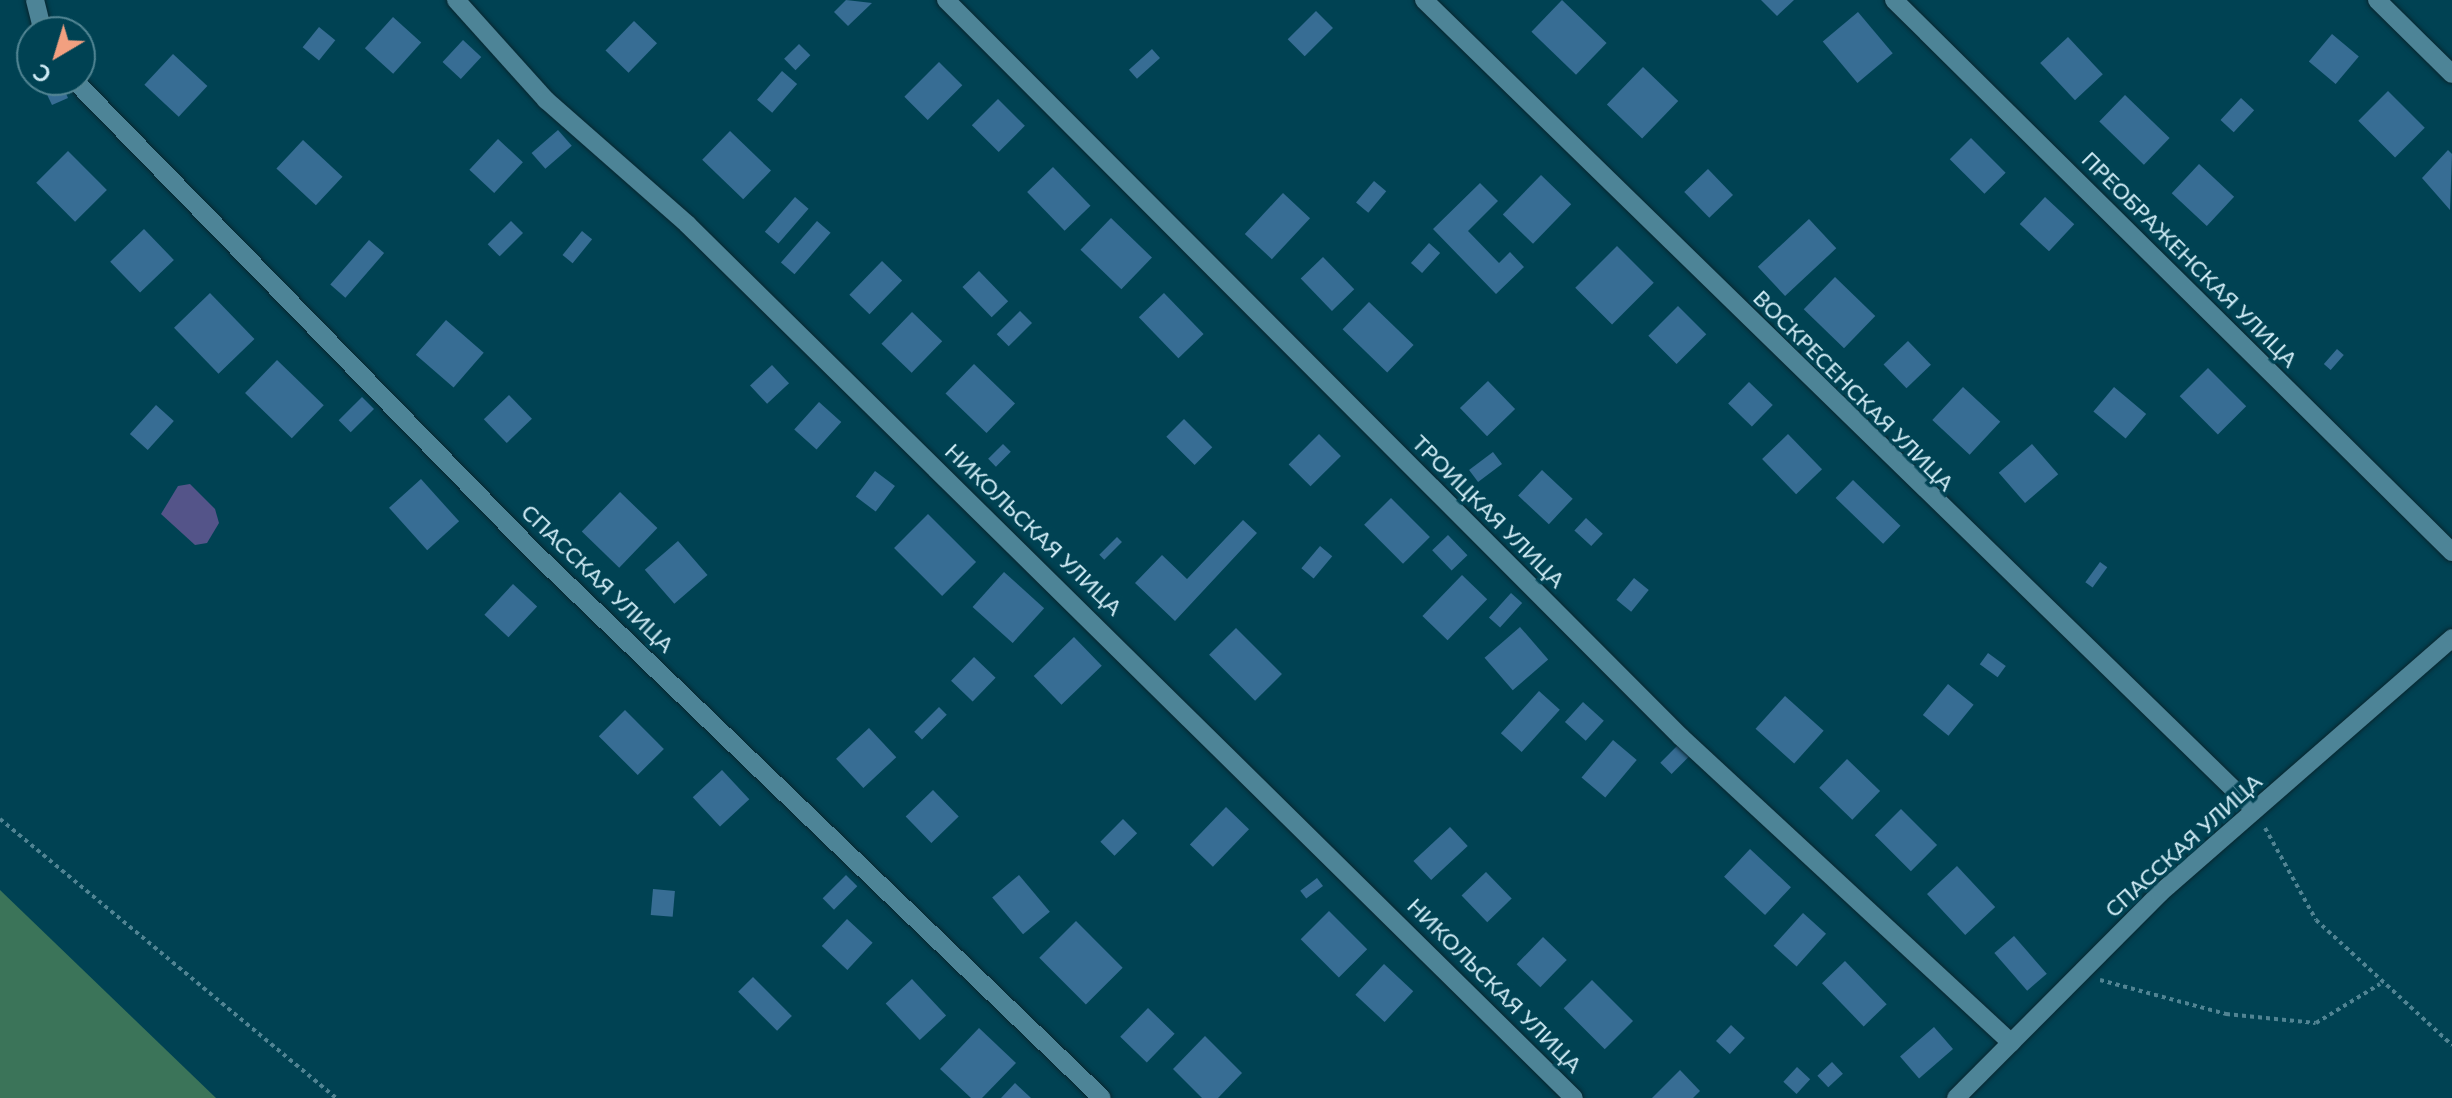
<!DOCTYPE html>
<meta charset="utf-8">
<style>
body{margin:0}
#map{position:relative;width:2452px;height:1098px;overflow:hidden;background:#004253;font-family:Lato,sans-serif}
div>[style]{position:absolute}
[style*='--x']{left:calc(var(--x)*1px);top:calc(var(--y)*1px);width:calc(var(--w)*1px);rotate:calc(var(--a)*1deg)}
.green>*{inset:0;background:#3b7459}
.water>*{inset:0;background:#545489}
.building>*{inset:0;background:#376d94;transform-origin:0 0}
.path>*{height:4px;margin-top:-2px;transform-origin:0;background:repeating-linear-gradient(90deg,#518493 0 4px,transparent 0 8px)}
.roads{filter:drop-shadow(0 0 2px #08262f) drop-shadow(0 0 2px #08262f)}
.minor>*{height:18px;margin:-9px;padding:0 9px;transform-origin:9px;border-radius:9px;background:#4d8497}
span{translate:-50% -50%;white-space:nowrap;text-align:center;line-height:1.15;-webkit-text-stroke:7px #004253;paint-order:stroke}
.street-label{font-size:22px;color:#cfebf5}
.north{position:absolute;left:16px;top:16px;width:80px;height:80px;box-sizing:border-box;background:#004253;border:2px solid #538694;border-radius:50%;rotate:218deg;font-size:22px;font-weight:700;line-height:32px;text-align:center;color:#cfebf5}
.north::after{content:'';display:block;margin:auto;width:28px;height:36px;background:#f2a080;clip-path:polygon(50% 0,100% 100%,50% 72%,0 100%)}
</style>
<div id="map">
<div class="green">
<i style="clip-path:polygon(0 890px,216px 1098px,0 1098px)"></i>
</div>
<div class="water">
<i style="clip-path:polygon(190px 484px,215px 509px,219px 523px,207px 543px,195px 545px,161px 514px,178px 486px)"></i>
</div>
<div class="building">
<i style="clip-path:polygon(846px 0,872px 3px,848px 26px,834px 12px)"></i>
<i style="left:1562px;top:0;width:62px;height:44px;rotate:44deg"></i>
<i style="clip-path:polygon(1761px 0,1794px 0,1777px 16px)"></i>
<i style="left:1316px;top:11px;width:24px;height:40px;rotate:45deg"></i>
<i style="left:1858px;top:12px;width:54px;height:46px;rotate:50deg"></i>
<i style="left:393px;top:17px;width:38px;height:42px;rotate:42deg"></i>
<i style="left:634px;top:21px;width:32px;height:41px;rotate:44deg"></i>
<i style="left:319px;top:27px;width:21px;height:26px;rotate:39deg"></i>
<i style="left:2332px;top:34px;width:35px;height:36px;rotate:40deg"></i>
<i style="left:2068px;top:37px;width:51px;height:38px;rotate:47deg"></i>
<i style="left:463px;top:40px;width:25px;height:30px;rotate:43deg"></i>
<i style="left:799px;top:44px;width:16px;height:21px;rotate:45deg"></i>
<i style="left:1152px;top:49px;width:12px;height:31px;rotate:48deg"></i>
<i style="left:173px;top:54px;width:47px;height:42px;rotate:43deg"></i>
<i style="left:939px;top:62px;width:33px;height:49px;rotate:45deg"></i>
<i style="left:1643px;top:67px;width:49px;height:52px;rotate:44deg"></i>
<i style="left:782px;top:71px;width:20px;height:38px;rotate:41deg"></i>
<i style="clip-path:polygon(40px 80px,60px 80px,68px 98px,52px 105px)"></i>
<i style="left:2388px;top:91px;width:52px;height:42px;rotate:45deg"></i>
<i style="left:2125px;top:95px;width:62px;height:37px;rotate:44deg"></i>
<i style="left:2241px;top:98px;width:18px;height:30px;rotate:43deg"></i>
<i style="left:998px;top:99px;width:38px;height:37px;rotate:45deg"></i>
<i style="left:558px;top:130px;width:21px;height:35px;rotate:49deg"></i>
<i style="left:730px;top:131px;width:57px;height:40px;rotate:44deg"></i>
<i style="left:1971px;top:138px;width:49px;height:30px;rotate:45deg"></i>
<i style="left:498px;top:139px;width:34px;height:42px;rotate:43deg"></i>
<i style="left:303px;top:140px;width:54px;height:39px;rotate:43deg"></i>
<i style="clip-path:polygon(2448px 150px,2452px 154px,2450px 210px,2422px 178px)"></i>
<i style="left:68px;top:151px;width:55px;height:45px;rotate:45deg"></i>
<i style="left:2199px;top:164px;width:48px;height:40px;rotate:43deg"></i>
<i style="left:1053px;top:167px;width:54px;height:36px;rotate:46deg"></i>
<i style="left:1708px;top:169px;width:36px;height:33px;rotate:46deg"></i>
<i style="left:1541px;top:175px;width:42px;height:55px;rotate:44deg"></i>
<i style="left:1374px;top:181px;width:16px;height:28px;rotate:40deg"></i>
<i style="clip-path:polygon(1480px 183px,1498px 201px,1468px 231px,1499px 263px,1510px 252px,1524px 267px,1496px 294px,1433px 229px)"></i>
<i style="left:1283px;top:193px;width:37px;height:56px;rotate:43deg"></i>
<i style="left:795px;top:197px;width:18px;height:46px;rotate:41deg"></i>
<i style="left:2045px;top:197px;width:40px;height:37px;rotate:43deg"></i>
<i style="left:1111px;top:218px;width:57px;height:44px;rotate:44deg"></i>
<i style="left:1809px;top:219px;width:40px;height:70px;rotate:47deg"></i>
<i style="left:511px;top:221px;width:17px;height:33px;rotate:45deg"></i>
<i style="left:817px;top:221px;width:18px;height:55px;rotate:41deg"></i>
<i style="left:144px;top:229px;width:43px;height:47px;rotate:46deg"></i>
<i style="left:582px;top:231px;width:13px;height:31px;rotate:39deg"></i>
<i style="left:369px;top:240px;width:20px;height:59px;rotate:41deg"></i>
<i style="left:1429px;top:243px;width:15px;height:27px;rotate:42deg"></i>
<i style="left:1617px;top:246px;width:52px;height:59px;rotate:45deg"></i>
<i style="left:1323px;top:257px;width:45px;height:31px;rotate:46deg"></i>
<i style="left:882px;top:261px;width:28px;height:47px;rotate:44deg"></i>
<i style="left:979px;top:271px;width:42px;height:23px;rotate:46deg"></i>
<i style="left:1835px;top:277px;width:56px;height:45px;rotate:44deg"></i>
<i style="left:210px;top:293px;width:64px;height:50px;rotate:46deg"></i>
<i style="left:1164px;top:293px;width:57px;height:35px;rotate:46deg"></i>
<i style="left:1369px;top:302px;width:62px;height:38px;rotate:44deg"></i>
<i style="left:1678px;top:306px;width:40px;height:42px;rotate:45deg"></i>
<i style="left:1020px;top:311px;width:17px;height:33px;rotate:45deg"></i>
<i style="left:912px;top:312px;width:42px;height:44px;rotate:44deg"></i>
<i style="left:446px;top:320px;width:50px;height:46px;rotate:41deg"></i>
<i style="left:1908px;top:341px;width:33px;height:34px;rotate:46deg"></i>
<i style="left:2337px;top:349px;width:9px;height:20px;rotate:41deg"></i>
<i style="left:277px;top:360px;width:65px;height:46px;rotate:44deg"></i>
<i style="left:974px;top:364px;width:57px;height:41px;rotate:44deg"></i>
<i style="left:772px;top:365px;width:25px;height:30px;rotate:47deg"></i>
<i style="left:2208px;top:368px;width:54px;height:40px;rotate:45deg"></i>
<i style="left:1488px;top:381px;width:39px;height:39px;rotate:46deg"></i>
<i style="left:1749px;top:382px;width:33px;height:30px;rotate:44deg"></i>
<i style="left:1963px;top:387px;width:51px;height:45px;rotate:43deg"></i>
<i style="left:2114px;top:387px;width:42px;height:32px;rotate:40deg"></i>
<i style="left:509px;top:395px;width:33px;height:35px;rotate:46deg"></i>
<i style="left:362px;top:397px;width:17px;height:33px;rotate:45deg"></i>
<i style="left:819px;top:402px;width:30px;height:37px;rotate:42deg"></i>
<i style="left:156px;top:405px;width:24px;height:39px;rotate:42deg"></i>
<i style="left:1184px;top:419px;width:40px;height:25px;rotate:45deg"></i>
<i style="left:1319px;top:434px;width:31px;height:43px;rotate:45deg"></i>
<i style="left:1788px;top:434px;width:49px;height:36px;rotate:46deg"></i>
<i style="left:1003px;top:444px;width:11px;height:21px;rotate:45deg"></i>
<i style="left:2032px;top:444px;width:40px;height:44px;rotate:49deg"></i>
<i style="left:1493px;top:452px;width:15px;height:30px;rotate:53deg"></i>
<i style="left:1542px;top:470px;width:42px;height:35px;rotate:43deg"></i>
<i style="left:875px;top:471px;width:25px;height:32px;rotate:37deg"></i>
<i style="left:421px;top:479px;width:57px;height:43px;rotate:48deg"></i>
<i style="left:1853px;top:480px;width:66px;height:25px;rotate:44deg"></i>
<i style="left:620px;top:492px;width:52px;height:55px;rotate:44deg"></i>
<i style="left:1391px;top:498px;width:55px;height:38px;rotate:45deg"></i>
<i style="left:928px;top:514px;width:68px;height:48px;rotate:45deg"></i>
<i style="left:1586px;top:518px;width:23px;height:17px;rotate:43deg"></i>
<i style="clip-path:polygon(1243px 520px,1257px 533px,1175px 621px,1135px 583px,1162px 555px,1187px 579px)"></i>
<i style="left:1448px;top:535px;width:28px;height:22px;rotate:46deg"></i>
<i style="left:1117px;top:537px;width:7px;height:25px;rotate:45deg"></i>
<i style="left:678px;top:541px;width:45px;height:44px;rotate:49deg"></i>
<i style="left:1320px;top:546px;width:16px;height:29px;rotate:40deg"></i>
<i style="left:2100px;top:562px;width:9px;height:25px;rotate:36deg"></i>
<i style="left:1004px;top:572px;width:54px;height:47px;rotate:42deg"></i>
<i style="left:1462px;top:575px;width:35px;height:57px;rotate:44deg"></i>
<i style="left:1634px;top:578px;width:19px;height:28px;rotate:39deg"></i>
<i style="left:513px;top:584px;width:33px;height:42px;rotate:43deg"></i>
<i style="left:1511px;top:593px;width:15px;height:33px;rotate:42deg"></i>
<i style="left:1520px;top:627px;width:43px;height:47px;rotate:49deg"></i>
<i style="left:1236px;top:628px;width:65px;height:38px;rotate:45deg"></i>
<i style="left:1074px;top:637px;width:40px;height:56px;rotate:46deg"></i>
<i style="left:1988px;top:653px;width:22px;height:14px;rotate:36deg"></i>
<i style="left:974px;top:657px;width:30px;height:33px;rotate:44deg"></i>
<i style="left:1948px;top:684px;width:33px;height:40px;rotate:39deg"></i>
<i style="left:1539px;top:691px;width:28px;height:57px;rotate:42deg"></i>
<i style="left:1785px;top:696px;width:52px;height:44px;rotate:42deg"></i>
<i style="left:1583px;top:702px;width:28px;height:27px;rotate:42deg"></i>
<i style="left:939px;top:707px;width:11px;height:35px;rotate:45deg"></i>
<i style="left:625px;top:710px;width:55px;height:37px;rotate:45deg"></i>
<i style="left:869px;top:728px;width:40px;height:45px;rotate:47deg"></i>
<i style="left:1613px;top:740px;width:31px;height:49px;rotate:40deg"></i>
<i style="left:1678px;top:745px;width:16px;height:25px;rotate:45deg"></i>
<i style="left:1847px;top:759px;width:46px;height:40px;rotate:44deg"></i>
<i style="left:722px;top:770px;width:40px;height:40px;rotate:47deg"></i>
<i style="left:933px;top:790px;width:37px;height:38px;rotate:46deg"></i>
<i style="left:1226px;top:807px;width:32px;height:52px;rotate:44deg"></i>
<i style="left:1901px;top:809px;width:51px;height:37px;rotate:45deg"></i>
<i style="left:1123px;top:819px;width:20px;height:32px;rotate:45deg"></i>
<i style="left:1450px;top:827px;width:26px;height:50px;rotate:47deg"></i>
<i style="left:1750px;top:849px;width:56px;height:38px;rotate:43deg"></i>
<i style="left:1957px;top:866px;width:56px;height:41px;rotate:47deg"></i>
<i style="left:1486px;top:872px;width:37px;height:34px;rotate:46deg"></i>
<i style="left:846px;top:875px;width:16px;height:33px;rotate:45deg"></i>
<i style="left:1019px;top:875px;width:48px;height:35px;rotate:50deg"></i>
<i style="left:1317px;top:878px;width:10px;height:21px;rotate:53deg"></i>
<i style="left:653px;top:889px;width:22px;height:26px;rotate:5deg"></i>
<i style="left:1329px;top:911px;width:54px;height:40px;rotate:45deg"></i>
<i style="left:1803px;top:913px;width:31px;height:44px;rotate:42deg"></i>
<i style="left:847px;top:919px;width:35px;height:37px;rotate:43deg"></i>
<i style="left:1076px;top:921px;width:66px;height:52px;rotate:45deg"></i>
<i style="left:2014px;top:936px;width:50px;height:26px;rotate:49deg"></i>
<i style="left:1543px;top:937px;width:33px;height:38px;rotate:44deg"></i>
<i style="left:1845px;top:961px;width:60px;height:32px;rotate:46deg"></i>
<i style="left:1384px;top:964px;width:40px;height:42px;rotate:43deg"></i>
<i style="left:753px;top:977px;width:55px;height:21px;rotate:45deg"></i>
<i style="left:912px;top:979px;width:50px;height:36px;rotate:47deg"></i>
<i style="left:1592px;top:980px;width:58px;height:40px;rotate:45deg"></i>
<i style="left:1148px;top:1008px;width:37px;height:40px;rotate:44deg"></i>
<i style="left:1731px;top:1025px;width:19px;height:22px;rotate:43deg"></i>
<i style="left:1934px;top:1027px;width:29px;height:45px;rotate:49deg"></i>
<i style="clip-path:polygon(979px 1028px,1016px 1063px,982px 1098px,971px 1098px,940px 1069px)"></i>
<i style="clip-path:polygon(1205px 1036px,1242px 1073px,1218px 1098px,1202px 1098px,1173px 1069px)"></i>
<i style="left:1832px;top:1062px;width:16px;height:20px;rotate:47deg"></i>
<i style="left:1797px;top:1067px;width:18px;height:20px;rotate:43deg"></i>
<i style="clip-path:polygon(1680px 1070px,1700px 1091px,1693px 1098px,1652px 1098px)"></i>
<i style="clip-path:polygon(1015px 1083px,1031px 1098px,1001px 1098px)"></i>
</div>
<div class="path">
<i style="--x:0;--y:819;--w:437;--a:39.7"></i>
<i style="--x:2265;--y:828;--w:105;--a:61"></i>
<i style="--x:2316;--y:920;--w:185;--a:42.6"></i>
<i style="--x:2100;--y:980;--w:131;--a:15.1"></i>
<i style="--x:2226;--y:1014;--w:90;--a:5.7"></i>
<i style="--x:2316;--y:1023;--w:75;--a:-31.4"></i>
</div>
<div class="roads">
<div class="minor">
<i style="--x:35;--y:0;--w:33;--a:76"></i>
<i style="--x:456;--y:0;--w:135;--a:48"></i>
<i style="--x:546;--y:100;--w:188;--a:41.3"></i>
<i style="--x:687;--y:224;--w:1245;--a:44.58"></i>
<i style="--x:946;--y:0;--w:1041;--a:45.08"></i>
<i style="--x:1681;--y:737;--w:450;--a:42.8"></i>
<i style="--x:1424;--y:0;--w:1160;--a:44.27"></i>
<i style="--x:1894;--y:0;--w:785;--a:44.69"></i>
<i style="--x:2377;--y:0;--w:105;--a:44.6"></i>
<i style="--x:74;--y:80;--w:660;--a:45.74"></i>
<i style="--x:535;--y:553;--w:786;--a:43.87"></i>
<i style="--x:1956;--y:1098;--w:289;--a:-45.1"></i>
<i style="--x:2160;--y:893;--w:388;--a:-41.1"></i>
</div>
</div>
<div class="street-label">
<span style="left:2190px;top:259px;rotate:45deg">ПРЕОБРАЖЕНСКАЯ УЛИЦА</span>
<span style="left:1854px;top:390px;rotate:45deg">ВОСКРЕСЕНСКАЯ УЛИЦА</span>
<span style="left:1489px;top:511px;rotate:45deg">ТРОИЦКАЯ УЛИЦА</span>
<span style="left:1034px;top:529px;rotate:44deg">НИКОЛЬСКАЯ УЛИЦА</span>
<span style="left:598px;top:578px;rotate:44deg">СПАССКАЯ УЛИЦА</span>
<span style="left:2183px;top:845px;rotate:-42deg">СПАССКАЯ УЛИЦА</span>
<span style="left:1495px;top:985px;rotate:45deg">НИКОЛЬСКАЯ УЛИЦА</span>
</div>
<div class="north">С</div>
</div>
